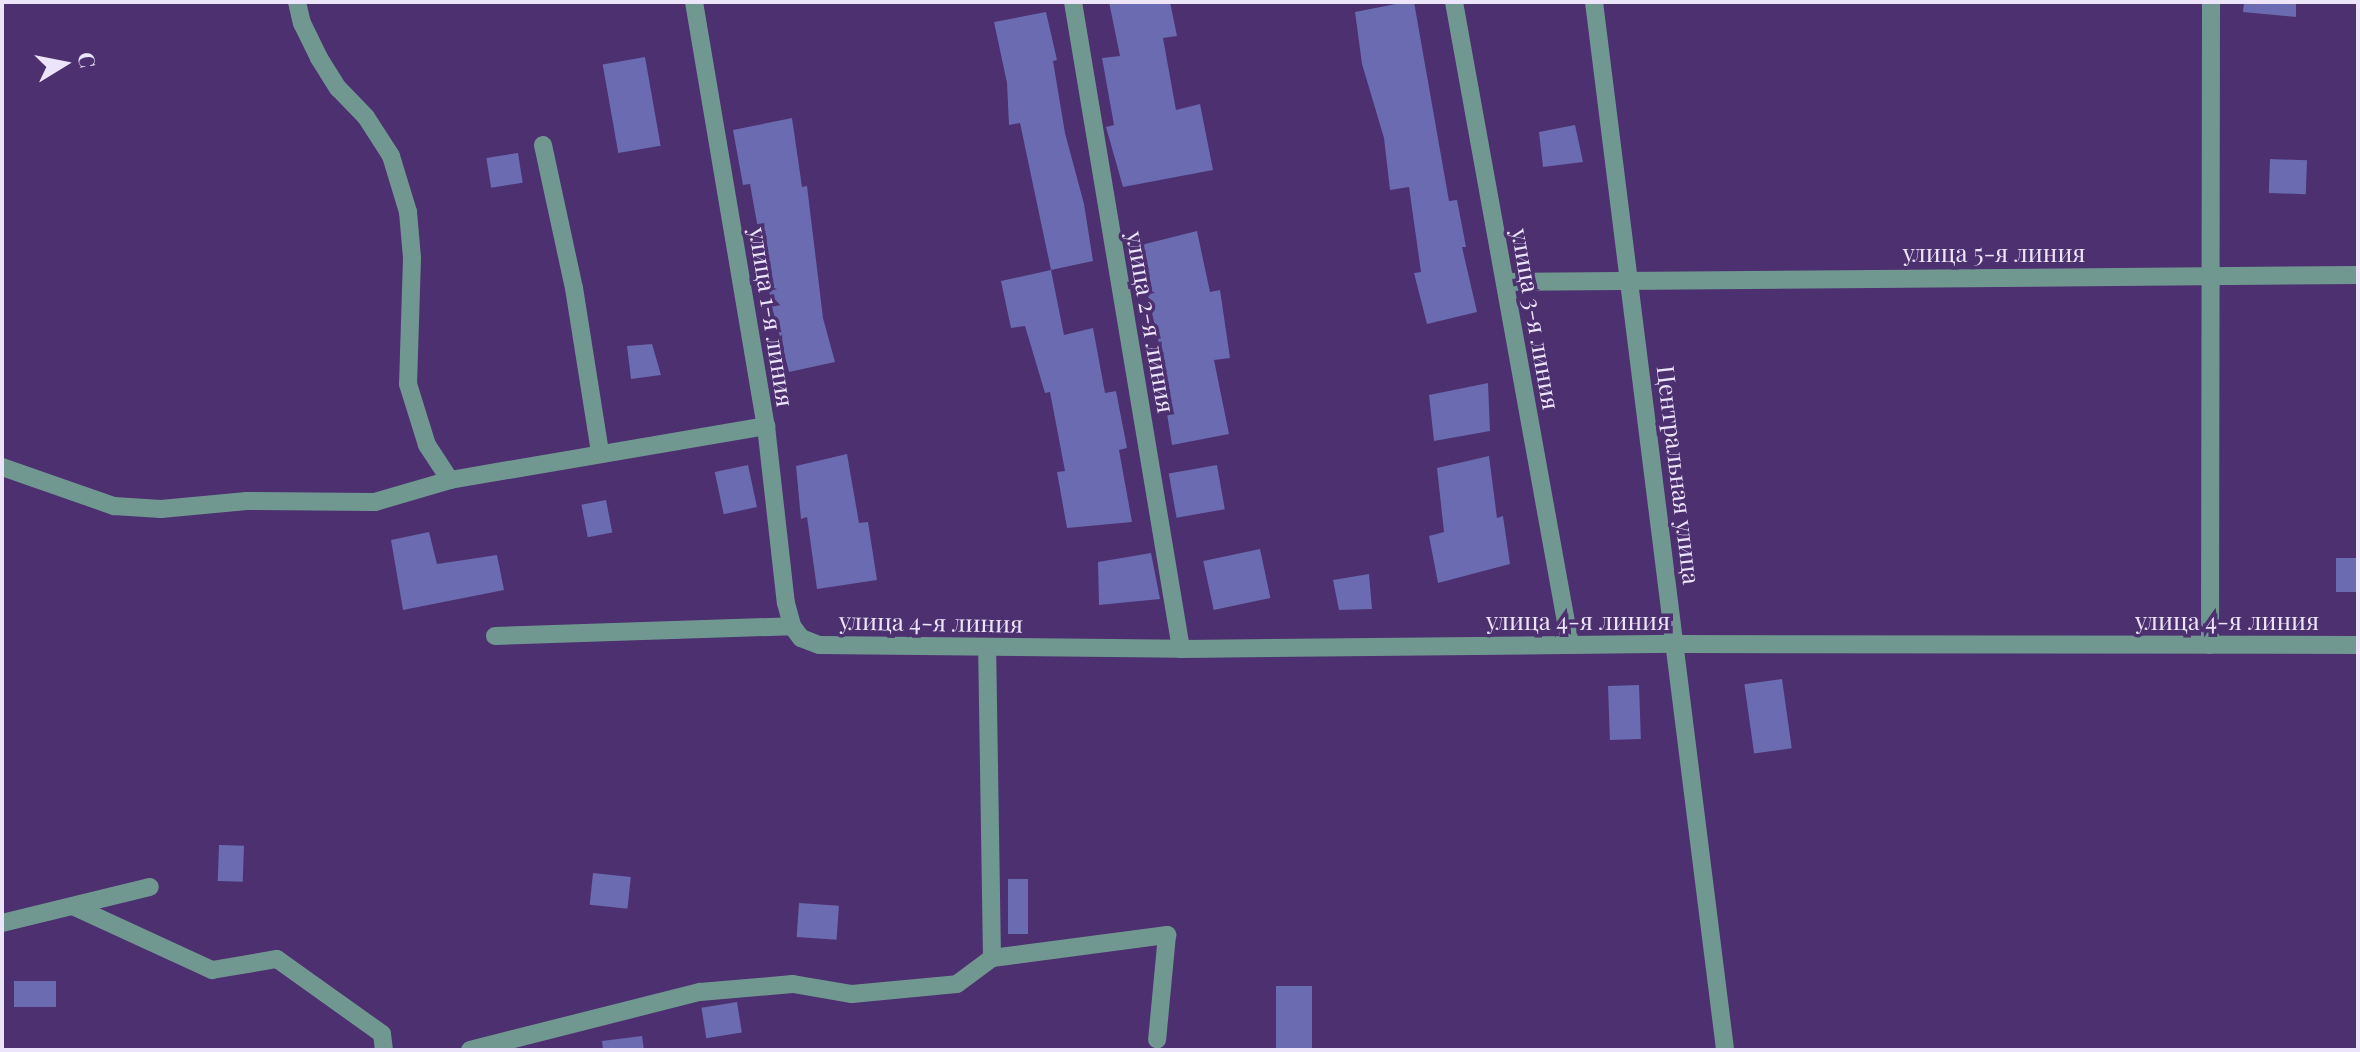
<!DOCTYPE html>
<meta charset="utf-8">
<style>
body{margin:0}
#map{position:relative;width:2360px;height:1052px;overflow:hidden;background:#4c306f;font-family:"Playfair Display",serif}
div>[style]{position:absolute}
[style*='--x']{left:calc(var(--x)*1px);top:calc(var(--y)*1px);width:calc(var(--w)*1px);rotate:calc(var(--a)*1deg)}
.building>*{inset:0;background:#6a6bb0;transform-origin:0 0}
.minor>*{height:18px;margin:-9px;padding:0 9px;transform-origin:9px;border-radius:9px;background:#719890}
span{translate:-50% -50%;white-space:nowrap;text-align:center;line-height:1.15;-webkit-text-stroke:7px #4c306f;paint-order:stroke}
.street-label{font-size:24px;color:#ece4fb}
.frame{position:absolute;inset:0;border:4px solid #ece4fb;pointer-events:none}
.north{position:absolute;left:24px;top:24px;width:80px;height:80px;-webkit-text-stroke:6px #4c306f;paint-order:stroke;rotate:80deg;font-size:22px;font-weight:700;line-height:32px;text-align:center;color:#ece4fb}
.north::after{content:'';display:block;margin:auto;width:28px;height:36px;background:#ece4fb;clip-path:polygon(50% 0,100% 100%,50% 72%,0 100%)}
</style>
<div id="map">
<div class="building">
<i style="clip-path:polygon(1109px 2px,1170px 2px,1177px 36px,1163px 38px,1176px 110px,1200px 104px,1213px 170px,1123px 187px,1106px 127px,1114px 125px,1102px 58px,1120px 56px)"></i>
<i style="clip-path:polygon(1406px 2px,1414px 2px,1449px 201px,1457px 200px,1466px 247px,1462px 247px,1477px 312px,1427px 324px,1414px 273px,1421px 272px,1409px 187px,1390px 190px,1384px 138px,1362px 64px,1355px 12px)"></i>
<i style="clip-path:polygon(2244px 2px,2296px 2px,2296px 17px,2243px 12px)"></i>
<i style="clip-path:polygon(1046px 12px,1057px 60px,1053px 61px,1065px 133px,1084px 204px,1093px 261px,1051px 270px,1020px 123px,1009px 125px,1007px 83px,994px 22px)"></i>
<i style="left:645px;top:57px;width:90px;height:43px;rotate:80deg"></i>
<i style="clip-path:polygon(792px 118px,802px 187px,807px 186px,823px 318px,835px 362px,789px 372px,772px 307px,750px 184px,743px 185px,733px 130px)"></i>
<i style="clip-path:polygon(1575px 125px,1583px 162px,1543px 167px,1539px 132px)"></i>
<i style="left:518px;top:153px;width:30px;height:32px;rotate:81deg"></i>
<i style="left:2270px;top:159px;width:37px;height:34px;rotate:2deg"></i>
<i style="clip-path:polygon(1197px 231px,1210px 292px,1220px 290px,1230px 358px,1214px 360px,1229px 434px,1172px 445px,1163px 389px,1169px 388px,1137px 246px)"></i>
<i style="clip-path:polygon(1051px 270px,1064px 335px,1093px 328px,1105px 393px,1116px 391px,1127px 448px,1119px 450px,1132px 522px,1067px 528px,1057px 472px,1065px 471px,1050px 392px,1045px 393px,1025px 326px,1011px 328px,1001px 281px)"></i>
<i style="clip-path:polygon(652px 344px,661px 375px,631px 379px,627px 346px)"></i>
<i style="clip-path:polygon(1488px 383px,1490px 431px,1434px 441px,1429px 395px)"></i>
<i style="clip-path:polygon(847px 454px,859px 523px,868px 522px,877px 580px,817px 589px,807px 517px,801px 519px,796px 466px)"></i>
<i style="clip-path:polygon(1489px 456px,1497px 518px,1503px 516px,1510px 564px,1438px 583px,1429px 536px,1444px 532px,1437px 468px)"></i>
<i style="left:748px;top:465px;width:43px;height:34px;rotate:78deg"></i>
<i style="left:1217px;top:465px;width:45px;height:49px;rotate:80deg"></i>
<i style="left:606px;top:500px;width:33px;height:25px;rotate:79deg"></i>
<i style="clip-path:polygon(429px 532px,437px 564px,497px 555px,504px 590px,403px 610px,391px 540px)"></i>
<i style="left:1260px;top:549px;width:50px;height:58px;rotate:78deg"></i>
<i style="clip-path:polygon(1151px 553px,1160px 599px,1099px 605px,1098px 562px)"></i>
<i style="left:2336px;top:558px;width:22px;height:34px"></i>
<i style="clip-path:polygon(1369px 574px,1372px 609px,1339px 610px,1333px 580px)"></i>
<i style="left:1782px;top:679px;width:70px;height:38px;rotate:82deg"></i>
<i style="left:1639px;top:685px;width:54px;height:31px;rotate:88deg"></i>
<i style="left:219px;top:845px;width:25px;height:36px;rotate:2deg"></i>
<i style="left:593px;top:873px;width:38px;height:32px;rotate:6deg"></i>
<i style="left:1008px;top:879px;width:20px;height:55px"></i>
<i style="left:799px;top:903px;width:40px;height:34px;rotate:4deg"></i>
<i style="left:14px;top:981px;width:42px;height:26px"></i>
<i style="left:1276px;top:986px;width:36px;height:64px"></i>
<i style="left:737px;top:1002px;width:31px;height:36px;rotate:81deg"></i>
<i style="clip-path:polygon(642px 1036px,644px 1050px,603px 1050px,602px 1041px)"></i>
</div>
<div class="minor">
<i style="--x:297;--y:2;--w:22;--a:77"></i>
<i style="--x:302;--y:23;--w:39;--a:64"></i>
<i style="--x:319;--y:58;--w:36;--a:58"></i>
<i style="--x:338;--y:88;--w:40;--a:46"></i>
<i style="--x:366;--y:117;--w:46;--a:57.3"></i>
<i style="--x:391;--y:156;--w:59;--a:73.1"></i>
<i style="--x:408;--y:212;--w:46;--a:85"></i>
<i style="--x:412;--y:258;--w:126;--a:91.8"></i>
<i style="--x:408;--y:384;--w:64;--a:72.7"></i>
<i style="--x:427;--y:445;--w:42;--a:56.7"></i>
<i style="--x:694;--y:2;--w:430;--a:80.4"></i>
<i style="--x:766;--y:426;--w:178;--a:83.6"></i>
<i style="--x:786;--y:603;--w:24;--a:75"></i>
<i style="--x:792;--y:626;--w:15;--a:53"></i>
<i style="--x:801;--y:638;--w:19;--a:21"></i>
<i style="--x:819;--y:645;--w:362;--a:0.6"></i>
<i style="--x:1181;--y:649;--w:496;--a:-0.6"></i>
<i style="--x:1677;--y:644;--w:681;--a:0.08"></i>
<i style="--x:1073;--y:2;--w:656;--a:80.52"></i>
<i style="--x:1454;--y:2;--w:652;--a:79.76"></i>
<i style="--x:1594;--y:2;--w:1056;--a:82.87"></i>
<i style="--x:543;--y:145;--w:146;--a:77.8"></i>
<i style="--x:574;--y:288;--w:167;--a:81"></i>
<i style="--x:1505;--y:282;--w:853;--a:-0.47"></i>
<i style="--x:2;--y:467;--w:119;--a:19.2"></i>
<i style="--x:114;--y:506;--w:47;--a:3.7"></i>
<i style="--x:161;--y:509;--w:86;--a:-5.3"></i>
<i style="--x:247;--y:501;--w:128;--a:0.4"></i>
<i style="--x:375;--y:502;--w:78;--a:-16.3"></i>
<i style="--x:450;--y:480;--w:321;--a:-9.7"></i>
<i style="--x:495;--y:636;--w:297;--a:-1.9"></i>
<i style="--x:2210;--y:645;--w:643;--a:-89.91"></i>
<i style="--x:75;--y:907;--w:151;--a:24.7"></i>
<i style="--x:212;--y:970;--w:66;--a:-9.6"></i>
<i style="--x:277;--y:959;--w:129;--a:35.5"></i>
<i style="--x:382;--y:1034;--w:16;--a:83"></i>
<i style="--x:2;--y:923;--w:152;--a:-13.7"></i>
<i style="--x:992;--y:958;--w:177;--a:-7.5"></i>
<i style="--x:1167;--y:935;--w:105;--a:95.4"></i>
<i style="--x:470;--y:1050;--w:237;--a:-14.2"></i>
<i style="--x:700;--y:992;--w:93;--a:-4.9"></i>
<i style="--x:793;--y:984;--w:60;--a:9.6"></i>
<i style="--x:852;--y:994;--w:105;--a:-5.4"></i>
<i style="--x:957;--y:984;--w:44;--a:-36.6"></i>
<i style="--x:992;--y:958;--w:311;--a:-90.9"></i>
</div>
<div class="street-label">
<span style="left:1994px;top:253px">улица 5-я линия</span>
<span style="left:772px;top:317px;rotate:81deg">улица 1-я линия</span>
<span style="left:1536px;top:319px;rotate:80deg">улица 3-я линия</span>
<span style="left:1151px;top:322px;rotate:80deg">улица 2-я линия</span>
<span style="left:1679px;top:475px;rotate:83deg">Центральная улица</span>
<span style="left:1578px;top:621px">улица 4-я линия</span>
<span style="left:2227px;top:621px">улица 4-я линия</span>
<span style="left:931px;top:622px;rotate:1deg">улица 4-я линия</span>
</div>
<div class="frame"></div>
<div class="north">С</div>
</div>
